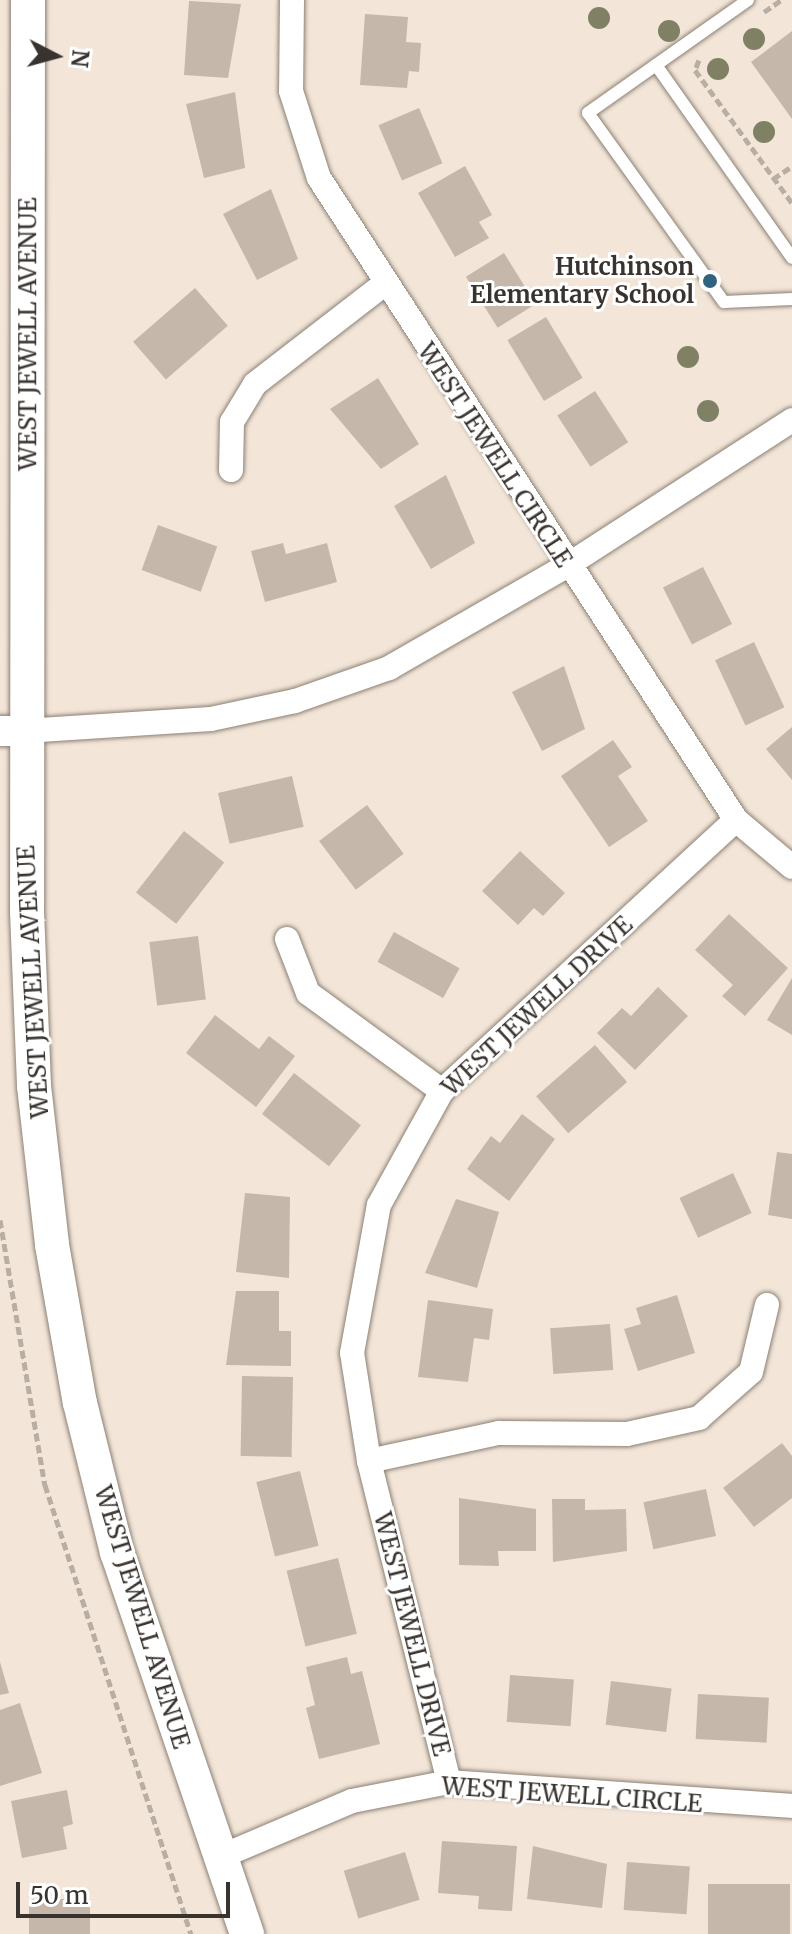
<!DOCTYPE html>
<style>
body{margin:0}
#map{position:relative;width:792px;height:1934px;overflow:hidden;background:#f3e6d9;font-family:Merriweather,serif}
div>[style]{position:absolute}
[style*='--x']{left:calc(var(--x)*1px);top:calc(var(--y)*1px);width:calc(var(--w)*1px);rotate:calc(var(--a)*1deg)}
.building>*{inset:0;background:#c5b8ab;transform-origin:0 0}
.path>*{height:5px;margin-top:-2.5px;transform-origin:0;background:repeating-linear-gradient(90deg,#b8aea3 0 8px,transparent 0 12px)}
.roads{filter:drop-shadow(0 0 2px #8c8074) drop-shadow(0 0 2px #8c8074)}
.service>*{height:12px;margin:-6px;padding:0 6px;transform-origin:6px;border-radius:6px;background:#fff}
.minor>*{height:24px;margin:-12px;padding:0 12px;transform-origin:12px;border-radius:12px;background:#fff}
.tertiary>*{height:30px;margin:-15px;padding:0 15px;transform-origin:15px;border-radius:15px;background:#fff}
.secondary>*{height:34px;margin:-17px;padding:0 17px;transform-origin:17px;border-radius:17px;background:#fff}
.trees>*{width:22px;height:22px;margin:-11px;border-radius:50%;background:#808164}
.dots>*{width:22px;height:22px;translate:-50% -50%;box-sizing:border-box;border:4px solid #fff;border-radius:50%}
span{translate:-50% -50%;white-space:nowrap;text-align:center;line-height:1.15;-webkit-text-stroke:6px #fff;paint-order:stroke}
.poi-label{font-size:24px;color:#39332f;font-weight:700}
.right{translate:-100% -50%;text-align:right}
.street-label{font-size:24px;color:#39332f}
.north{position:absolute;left:16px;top:16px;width:80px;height:80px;-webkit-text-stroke:6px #fff;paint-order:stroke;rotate:96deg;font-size:22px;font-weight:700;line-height:32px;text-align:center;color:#39332f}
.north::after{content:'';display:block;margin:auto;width:28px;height:36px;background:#39332f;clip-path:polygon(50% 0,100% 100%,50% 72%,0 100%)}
.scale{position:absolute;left:16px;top:1882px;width:214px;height:36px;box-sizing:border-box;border:4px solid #39332f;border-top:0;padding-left:10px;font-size:24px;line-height:28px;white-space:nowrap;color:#39332f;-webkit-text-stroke:6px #fff;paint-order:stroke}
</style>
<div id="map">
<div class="building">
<i style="clip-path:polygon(189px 1px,241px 4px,228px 78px,184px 75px)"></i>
<i style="clip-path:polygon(365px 14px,408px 17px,406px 42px,421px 43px,419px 72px,409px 71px,407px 88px,360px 85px)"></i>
<i style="clip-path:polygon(792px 31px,792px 119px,751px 62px)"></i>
<i style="clip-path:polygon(235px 92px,245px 168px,204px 178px,186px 104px)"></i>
<i style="left:419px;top:108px;width:60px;height:44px;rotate:67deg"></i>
<i style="clip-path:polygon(465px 166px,492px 215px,479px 222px,489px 238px,455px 257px,418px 193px)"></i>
<i style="clip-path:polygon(271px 189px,298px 259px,257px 280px,223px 214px)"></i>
<i style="left:504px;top:253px;width:60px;height:45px;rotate:58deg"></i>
<i style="left:195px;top:288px;width:50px;height:82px;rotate:49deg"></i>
<i style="left:546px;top:317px;width:71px;height:45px;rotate:59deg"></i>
<i style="clip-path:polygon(378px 378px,419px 444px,381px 469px,330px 409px)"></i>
<i style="left:595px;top:391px;width:61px;height:45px;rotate:57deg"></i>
<i style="clip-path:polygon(446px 475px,475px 543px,431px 569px,394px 506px)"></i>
<i style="left:158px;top:525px;width:63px;height:48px;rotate:20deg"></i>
<i style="clip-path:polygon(283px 543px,286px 554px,327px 543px,337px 582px,265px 602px,251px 551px)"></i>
<i style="left:703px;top:567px;width:64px;height:45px;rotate:63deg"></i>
<i style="left:754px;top:642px;width:72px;height:43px;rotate:65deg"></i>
<i style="clip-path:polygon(564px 666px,585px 729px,542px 751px,512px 692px)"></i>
<i style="clip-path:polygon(792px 727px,792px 780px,766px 749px)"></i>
<i style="clip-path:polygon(613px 740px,632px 767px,618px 776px,648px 821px,609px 847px,561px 776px)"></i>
<i style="left:292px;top:776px;width:52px;height:76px;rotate:77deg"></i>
<i style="left:367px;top:805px;width:61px;height:60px;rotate:53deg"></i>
<i style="left:184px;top:831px;width:51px;height:78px;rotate:38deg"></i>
<i style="clip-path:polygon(520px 851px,565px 893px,543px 916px,534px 908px,518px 925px,482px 891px)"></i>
<i style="clip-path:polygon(729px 914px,788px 968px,745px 1016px,722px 996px,733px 985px,695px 950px)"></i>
<i style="left:394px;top:932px;width:75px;height:34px;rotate:29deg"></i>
<i style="left:198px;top:936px;width:64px;height:49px;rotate:83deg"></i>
<i style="clip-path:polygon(792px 978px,792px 1035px,767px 1020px)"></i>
<i style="clip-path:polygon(658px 987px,688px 1016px,635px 1070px,597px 1033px,622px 1008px,631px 1016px)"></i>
<i style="clip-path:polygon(215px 1015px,259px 1049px,269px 1036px,295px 1056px,256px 1107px,186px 1053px)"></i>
<i style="left:595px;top:1045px;width:49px;height:78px;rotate:49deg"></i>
<i style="left:294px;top:1073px;width:85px;height:52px;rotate:38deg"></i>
<i style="clip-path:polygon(522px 1114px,555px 1139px,509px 1201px,467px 1169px,491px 1136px,500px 1143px)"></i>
<i style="clip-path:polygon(777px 1152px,792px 1154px,792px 1219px,768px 1215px)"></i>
<i style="left:733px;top:1173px;width:44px;height:59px;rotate:65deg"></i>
<i style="clip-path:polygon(245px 1193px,290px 1197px,289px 1278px,236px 1272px)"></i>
<i style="clip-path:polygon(456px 1199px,499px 1212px,477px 1288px,425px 1273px)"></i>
<i style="clip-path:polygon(236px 1291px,279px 1291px,279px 1331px,291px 1331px,291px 1366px,226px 1365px)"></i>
<i style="clip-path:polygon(677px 1295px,695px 1353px,638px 1371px,624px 1329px,641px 1324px,636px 1308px)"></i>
<i style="clip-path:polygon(428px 1300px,493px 1309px,489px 1340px,474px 1338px,468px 1382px,418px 1377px)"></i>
<i style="left:610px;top:1324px;width:46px;height:60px;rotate:86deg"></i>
<i style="left:242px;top:1376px;width:51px;height:80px;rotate:1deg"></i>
<i style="clip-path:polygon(782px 1443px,792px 1456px,792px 1498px,754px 1527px,723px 1488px)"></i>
<i style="left:300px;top:1471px;width:77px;height:45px;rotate:76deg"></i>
<i style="left:706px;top:1489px;width:48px;height:64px;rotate:78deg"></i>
<i style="clip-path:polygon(459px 1498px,536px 1509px,536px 1551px,498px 1551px,499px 1566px,459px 1565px)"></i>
<i style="clip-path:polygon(552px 1499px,585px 1499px,585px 1510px,626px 1509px,627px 1551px,553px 1562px)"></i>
<i style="left:338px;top:1558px;width:78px;height:53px;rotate:76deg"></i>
<i style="clip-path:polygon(347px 1657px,351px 1674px,362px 1671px,380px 1744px,319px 1759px,306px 1708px,315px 1705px,306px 1667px)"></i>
<i style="clip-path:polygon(0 1662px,9px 1693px,0 1695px)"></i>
<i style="left:510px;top:1675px;width:64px;height:47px;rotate:4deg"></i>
<i style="left:611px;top:1681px;width:61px;height:44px;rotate:7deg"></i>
<i style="left:698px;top:1694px;width:71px;height:45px;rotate:3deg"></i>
<i style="clip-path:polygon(20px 1703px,42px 1773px,0 1786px,0 1710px)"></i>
<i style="clip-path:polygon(67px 1790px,73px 1824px,63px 1827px,67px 1849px,22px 1858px,11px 1801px)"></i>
<i style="clip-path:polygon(442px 1841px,517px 1846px,512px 1911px,478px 1909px,479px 1896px,438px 1893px)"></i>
<i style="clip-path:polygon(533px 1846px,607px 1864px,602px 1908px,527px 1899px)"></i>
<i style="left:405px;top:1852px;width:50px;height:64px;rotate:73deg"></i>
<i style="left:627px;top:1862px;width:63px;height:48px;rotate:4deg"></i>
<i style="left:708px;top:1884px;width:82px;height:50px"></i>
<i style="left:29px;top:1899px;width:61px;height:35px"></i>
</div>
<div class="path">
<i style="--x:764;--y:12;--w:21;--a:-35"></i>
<i style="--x:699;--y:60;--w:11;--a:112"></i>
<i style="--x:695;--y:70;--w:165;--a:53.9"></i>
<i style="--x:773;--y:179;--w:23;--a:-34"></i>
<i style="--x:0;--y:1220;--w:269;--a:80.4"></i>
<i style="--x:45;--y:1485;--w:472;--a:72"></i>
</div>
<div class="roads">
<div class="service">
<i style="--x:748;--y:0;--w:196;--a:144.8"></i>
<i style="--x:588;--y:113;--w:233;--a:54.3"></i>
<i style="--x:724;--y:302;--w:68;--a:-2.5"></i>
<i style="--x:656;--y:65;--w:236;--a:54.8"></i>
</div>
<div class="minor">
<i style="--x:292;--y:0;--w:91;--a:90.6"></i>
<i style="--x:291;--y:91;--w:91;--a:72.2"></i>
<i style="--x:319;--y:178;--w:766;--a:56.99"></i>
<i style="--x:736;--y:820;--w:73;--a:40"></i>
<i style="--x:231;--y:470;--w:48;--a:-88.8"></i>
<i style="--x:232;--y:422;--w:44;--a:-58.8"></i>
<i style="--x:255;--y:384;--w:162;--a:-37.7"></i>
<i style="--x:24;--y:731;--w:187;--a:-3.7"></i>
<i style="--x:211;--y:719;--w:86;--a:-12.1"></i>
<i style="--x:295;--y:701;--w:100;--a:-19.3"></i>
<i style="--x:389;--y:668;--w:207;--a:-29.9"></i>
<i style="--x:568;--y:565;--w:267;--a:-32.9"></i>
<i style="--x:287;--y:939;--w:58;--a:68.7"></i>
<i style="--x:308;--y:993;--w:166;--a:36.2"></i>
<i style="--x:369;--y:1461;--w:133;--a:-12.2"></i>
<i style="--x:499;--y:1433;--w:128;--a:0.4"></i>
<i style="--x:627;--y:1434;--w:74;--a:-12.5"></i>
<i style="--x:699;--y:1418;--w:69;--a:-41.5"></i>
<i style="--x:751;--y:1372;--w:69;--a:-76.6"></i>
<i style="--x:449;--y:1782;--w:331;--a:-104"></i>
<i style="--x:369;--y:1461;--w:109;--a:-98.9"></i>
<i style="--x:352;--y:1353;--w:150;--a:-79.7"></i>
<i style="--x:379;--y:1205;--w:130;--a:-61.1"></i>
<i style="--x:442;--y:1091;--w:400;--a:-42.7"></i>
<i style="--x:220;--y:1857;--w:143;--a:-23"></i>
<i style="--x:352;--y:1801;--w:99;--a:-11.1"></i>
<i style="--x:449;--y:1782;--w:344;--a:4"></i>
</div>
<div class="tertiary">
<i style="--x:0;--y:731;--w:24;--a:0"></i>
</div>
<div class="secondary">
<i style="--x:28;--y:0;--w:911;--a:90.06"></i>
<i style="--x:27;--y:911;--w:175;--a:87.7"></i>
<i style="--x:34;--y:1086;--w:160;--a:83.5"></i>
<i style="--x:52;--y:1245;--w:160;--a:80"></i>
<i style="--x:80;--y:1403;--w:154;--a:76.1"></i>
<i style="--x:117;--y:1552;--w:404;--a:71.2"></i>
</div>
</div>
<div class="trees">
<i style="left:599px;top:18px"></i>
<i style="left:669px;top:31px"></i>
<i style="left:754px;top:39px"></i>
<i style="left:718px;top:69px"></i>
<i style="left:764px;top:132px"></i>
<i style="left:688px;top:357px"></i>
<i style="left:708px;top:411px"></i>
</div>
<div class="dots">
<i style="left:710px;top:281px;background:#2f637f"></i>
</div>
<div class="poi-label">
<span class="right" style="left:694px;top:281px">Hutchinson<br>Elementary School</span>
</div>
<div class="street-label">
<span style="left:28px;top:334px;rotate:-90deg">WEST JEWELL AVENUE</span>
<span style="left:495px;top:455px;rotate:57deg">WEST JEWELL CIRCLE</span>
<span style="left:33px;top:982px;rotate:-93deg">WEST JEWELL AVENUE</span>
<span style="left:537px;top:1006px;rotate:-43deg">WEST JEWELL DRIVE</span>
<span style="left:142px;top:1617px;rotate:73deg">WEST JEWELL AVENUE</span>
<span style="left:412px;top:1634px;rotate:76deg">WEST JEWELL DRIVE</span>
<span style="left:572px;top:1795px;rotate:4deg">WEST JEWELL CIRCLE</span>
</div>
<div class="north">N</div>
<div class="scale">50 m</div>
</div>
